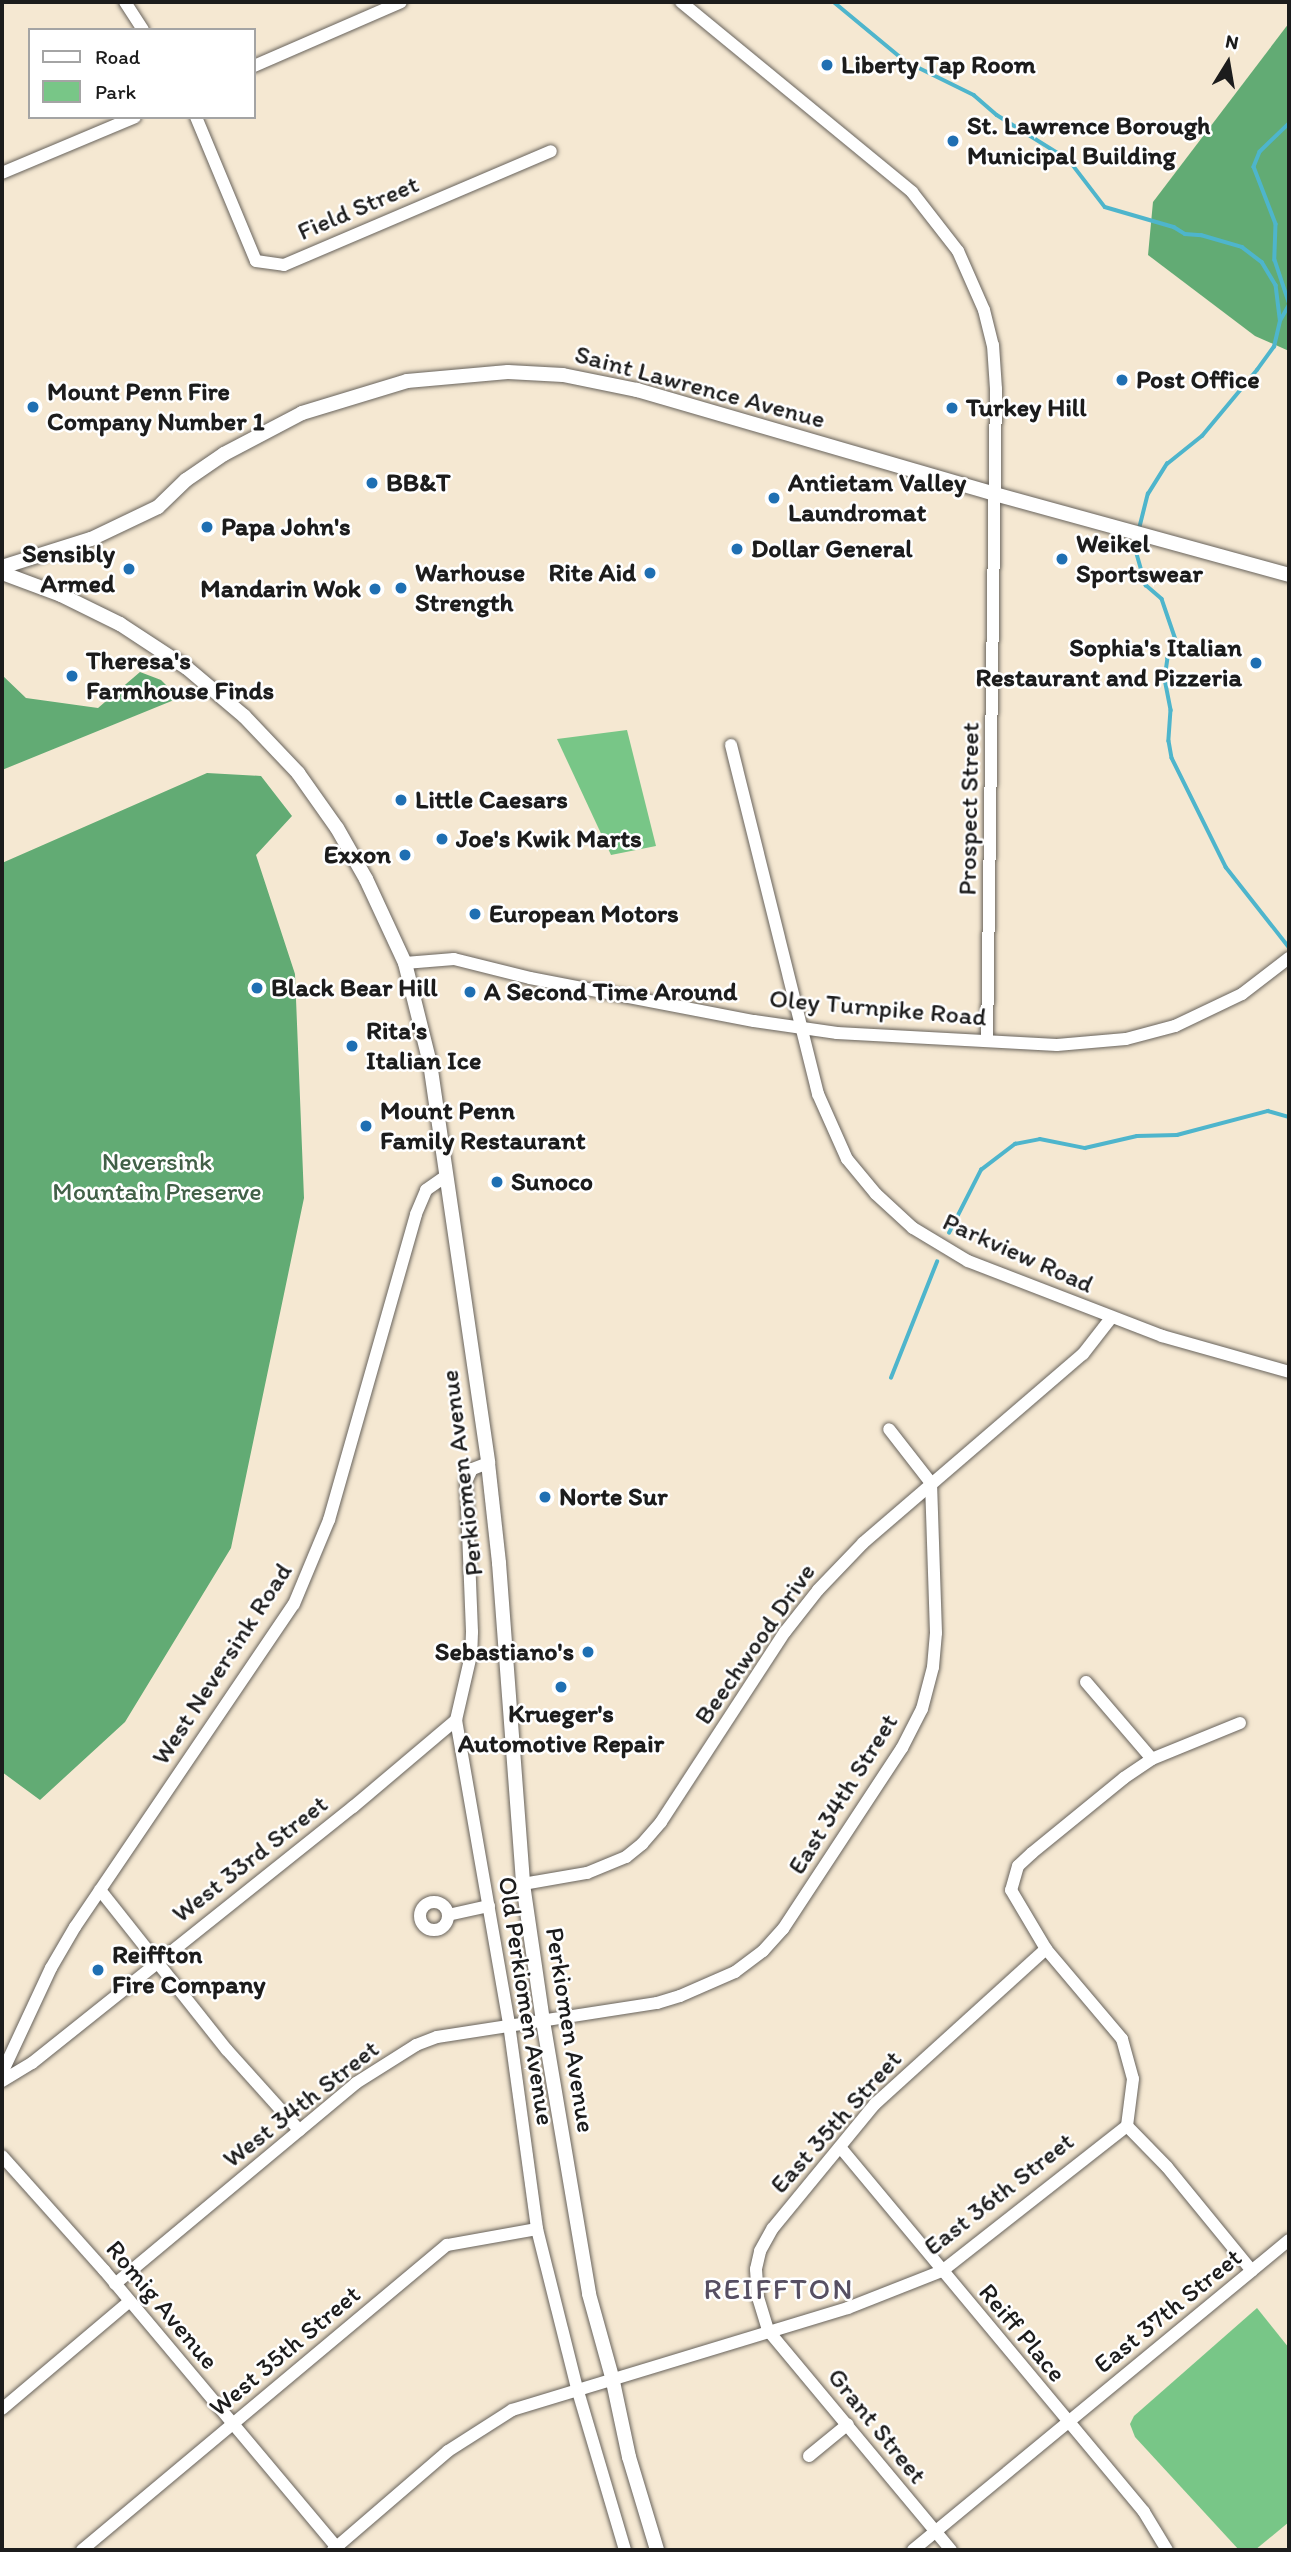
<!DOCTYPE html>
<style>
body{margin:0}
#map{position:relative;width:1291px;height:2552px;overflow:hidden;background:#f5e8d2;font-family:Itim,sans-serif}
div>[style]{position:absolute}
[style*='--x']{left:calc(var(--x)*1px);top:calc(var(--y)*1px);width:calc(var(--w)*1px);rotate:calc(var(--a)*1deg)}
.green>*{inset:0;background:#78c687}
.forest>*{inset:0;background:#62ab74}
.stream>*{height:3.5px;margin:-1.75px;padding:0 1.75px;transform-origin:1.75px;border-radius:1.75px;background:#4eb5cc}
.roads{filter:drop-shadow(0 0 2px #68635c) drop-shadow(0 0 2px #68635c)}
.minor>*{height:12px;margin:-6px;padding:0 6px;transform-origin:6px;border-radius:6px;background:#fff}
.minor>.ring{margin:-6px;padding:0;box-sizing:content-box;background:none;border:12px solid #fff;border-radius:50%}
.major>*{height:14px;margin:-7px;padding:0 7px;transform-origin:7px;border-radius:7px;background:#fff}
.dots>*{width:19px;height:19px;translate:-50% -50%;box-sizing:border-box;border:4px solid #fff;border-radius:50%}
span{translate:-50% -50%;white-space:nowrap;text-align:center;line-height:1.15;-webkit-text-stroke:5px #fff;paint-order:stroke}
.poi-label{font-size:26px;color:#1c1c1c;font-weight:700}
.left{translate:0 -50%;text-align:left}
.right{translate:-100% -50%;text-align:right}
.street-label{font-size:26px;color:#1c1c1c}
.park-label{font-size:26px;color:#416047}
.quarter-label{font-size:30px;color:#574f62;letter-spacing:2px}
.frame{position:absolute;inset:0;border:4px solid #1c1c1c;pointer-events:none}
.legend{position:absolute;left:28px;top:28px;width:228px;height:91px;box-sizing:border-box;background:#fff;border:2px solid #a4a4a4;margin:0;padding:9px 12px;list-style:none;font-size:21px;color:#1c1c1c}
.legend li{display:flex;align-items:center;gap:14px;height:35px}
.legend b{width:35px;border:2px solid #a4a4a4}
.north{position:absolute;left:1193px;top:28px;width:70px;height:70px;-webkit-text-stroke:5px #fff;paint-order:stroke;rotate:11deg;font-size:19px;font-weight:700;line-height:28px;text-align:center;color:#1c1c1c}
.north::after{content:'';display:block;margin:auto;width:24px;height:32px;background:#1c1c1c;clip-path:polygon(50% 0,100% 100%,50% 72%,0 100%)}
</style>
<div id="map">
<div class="green">
<i style="clip-path:polygon(627px 730px,656px 846px,611px 855px,557px 739px)"></i>
<i style="clip-path:polygon(1257px 2308px,1289px 2348px,1289px 2522px,1255px 2550px,1239px 2550px,1135px 2437px,1130px 2424px,1134px 2416px)"></i>
</div>
<div class="forest">
<i style="clip-path:polygon(1289px 23px,1289px 351px,1255px 336px,1148px 255px,1153px 202px)"></i>
<i style="clip-path:polygon(140px 672px,161px 680px,179px 698px,2px 770px,2px 675px,26px 698px,98px 708px)"></i>
<i style="clip-path:polygon(207px 773px,261px 776px,292px 816px,256px 855px,295px 974px,304px 1198px,231px 1548px,125px 1722px,40px 1800px,2px 1772px,2px 863px)"></i>
</div>
<div class="stream">
<i style="--x:834;--y:2;--w:92;--a:39.7"></i>
<i style="--x:905;--y:61;--w:77;--a:26.2"></i>
<i style="--x:974;--y:95;--w:30;--a:41"></i>
<i style="--x:997;--y:115;--w:85;--a:32"></i>
<i style="--x:1069;--y:160;--w:59;--a:52.5"></i>
<i style="--x:1105;--y:207;--w:72;--a:16.2"></i>
<i style="--x:1174;--y:227;--w:13;--a:32"></i>
<i style="--x:1185;--y:234;--w:16;--a:4"></i>
<i style="--x:1201;--y:235;--w:43;--a:16.3"></i>
<i style="--x:1242;--y:247;--w:25;--a:37"></i>
<i style="--x:1262;--y:262;--w:27;--a:59"></i>
<i style="--x:1276;--y:285;--w:35;--a:83"></i>
<i style="--x:1289;--y:124;--w:40;--a:136"></i>
<i style="--x:1260;--y:152;--w:16;--a:112"></i>
<i style="--x:1254;--y:167;--w:61;--a:68.9"></i>
<i style="--x:1276;--y:224;--w:36;--a:92"></i>
<i style="--x:1275;--y:260;--w:44;--a:71.6"></i>
<i style="--x:1139;--y:529;--w:36;--a:-76"></i>
<i style="--x:1148;--y:494;--w:36;--a:-58"></i>
<i style="--x:1167;--y:464;--w:45;--a:-38.7"></i>
<i style="--x:1202;--y:436;--w:86;--a:-50.2"></i>
<i style="--x:1257;--y:370;--w:29;--a:-54"></i>
<i style="--x:1274;--y:347;--w:27;--a:-77"></i>
<i style="--x:1280;--y:321;--w:18;--a:-61"></i>
<i style="--x:1136;--y:536;--w:11;--a:95"></i>
<i style="--x:1135;--y:547;--w:40;--a:74"></i>
<i style="--x:1146;--y:585;--w:21;--a:41"></i>
<i style="--x:1162;--y:599;--w:43;--a:71.1"></i>
<i style="--x:1176;--y:640;--w:20;--a:114"></i>
<i style="--x:1168;--y:658;--w:21;--a:98"></i>
<i style="--x:1165;--y:679;--w:32;--a:79"></i>
<i style="--x:1171;--y:710;--w:31;--a:94"></i>
<i style="--x:1169;--y:741;--w:17;--a:80"></i>
<i style="--x:1172;--y:758;--w:122;--a:63.6"></i>
<i style="--x:1226;--y:867;--w:102;--a:51.8"></i>
<i style="--x:949;--y:1233;--w:71;--a:-63.1"></i>
<i style="--x:981;--y:1170;--w:43;--a:-37.4"></i>
<i style="--x:1015;--y:1144;--w:25;--a:-11"></i>
<i style="--x:1040;--y:1139;--w:46;--a:11.3"></i>
<i style="--x:1085;--y:1148;--w:53;--a:-13"></i>
<i style="--x:1137;--y:1136;--w:40;--a:-1.4"></i>
<i style="--x:1177;--y:1135;--w:94;--a:-14.8"></i>
<i style="--x:1268;--y:1111;--w:22;--a:16"></i>
<i style="--x:891;--y:1378;--w:125;--a:-68.4"></i>
</div>
<div class="roads">
<div class="minor">
<i style="--x:125;--y:2;--w:33;--a:57"></i>
<i style="--x:681;--y:2;--w:299;--a:39.4"></i>
<i style="--x:912;--y:192;--w:75;--a:52.1"></i>
<i style="--x:958;--y:251;--w:64;--a:66.2"></i>
<i style="--x:984;--y:310;--w:36;--a:76"></i>
<i style="--x:993;--y:345;--w:44;--a:86.1"></i>
<i style="--x:996;--y:389;--w:651;--a:90.79"></i>
<i style="--x:254;--y:66;--w:160;--a:-23.5"></i>
<i style="--x:196;--y:117;--w:156;--a:67.4"></i>
<i style="--x:256;--y:261;--w:28;--a:8"></i>
<i style="--x:284;--y:265;--w:290;--a:-23.1"></i>
<i style="--x:2;--y:173;--w:144;--a:-22.8"></i>
<i style="--x:731;--y:745;--w:360;--a:76"></i>
<i style="--x:818;--y:1094;--w:71;--a:66"></i>
<i style="--x:847;--y:1159;--w:45;--a:50.4"></i>
<i style="--x:876;--y:1194;--w:50;--a:42.6"></i>
<i style="--x:913;--y:1228;--w:64;--a:31"></i>
<i style="--x:968;--y:1261;--w:208;--a:21.1"></i>
<i style="--x:1162;--y:1336;--w:132;--a:15.8"></i>
<i style="--x:405;--y:963;--w:49;--a:-4.7"></i>
<i style="--x:454;--y:959;--w:78;--a:14"></i>
<i style="--x:530;--y:978;--w:228;--a:10.9"></i>
<i style="--x:754;--y:1021;--w:84;--a:8.2"></i>
<i style="--x:837;--y:1033;--w:220;--a:3.1"></i>
<i style="--x:1057;--y:1045;--w:69;--a:-5"></i>
<i style="--x:1126;--y:1039;--w:51;--a:-14.9"></i>
<i style="--x:1175;--y:1026;--w:74;--a:-25.5"></i>
<i style="--x:1242;--y:994;--w:59;--a:-37.5"></i>
<i style="--x:488;--y:1463;--w:17;--a:159"></i>
<i style="--x:472;--y:1469;--w:14;--a:115"></i>
<i style="--x:466;--y:1482;--w:150;--a:87.7"></i>
<i style="--x:472;--y:1632;--w:23;--a:92"></i>
<i style="--x:471;--y:1655;--w:67;--a:103"></i>
<i style="--x:456;--y:1720;--w:309;--a:80.1"></i>
<i style="--x:509;--y:2024;--w:207;--a:82.2"></i>
<i style="--x:537;--y:2229;--w:164;--a:75.9"></i>
<i style="--x:577;--y:2388;--w:169;--a:73.5"></i>
<i style="--x:1086;--y:1682;--w:101;--a:49.4"></i>
<i style="--x:1240;--y:1723;--w:95;--a:157.8"></i>
<i style="--x:1152;--y:1759;--w:34;--a:146"></i>
<i style="--x:1124;--y:1778;--w:119;--a:140.8"></i>
<i style="--x:1032;--y:1853;--w:19;--a:137"></i>
<i style="--x:1018;--y:1866;--w:25;--a:106"></i>
<i style="--x:1011;--y:1890;--w:69;--a:59.3"></i>
<i style="--x:1046;--y:1949;--w:118;--a:49.8"></i>
<i style="--x:1122;--y:2039;--w:41;--a:74.6"></i>
<i style="--x:1133;--y:2079;--w:47;--a:97.3"></i>
<i style="--x:1127;--y:2126;--w:57;--a:45.7"></i>
<i style="--x:1167;--y:2167;--w:134;--a:50.7"></i>
<i style="--x:523;--y:1884;--w:65;--a:-9.8"></i>
<i style="--x:587;--y:1873;--w:42;--a:-22.3"></i>
<i style="--x:626;--y:1857;--w:21;--a:-39"></i>
<i style="--x:642;--y:1844;--w:29;--a:-49"></i>
<i style="--x:661;--y:1822;--w:227;--a:-56.9"></i>
<i style="--x:785;--y:1632;--w:53;--a:-51.8"></i>
<i style="--x:818;--y:1590;--w:65;--a:-46.2"></i>
<i style="--x:863;--y:1543;--w:290;--a:-40.7"></i>
<i style="--x:1083;--y:1354;--w:46;--a:-52.1"></i>
<i style="--x:100;--y:1890;--w:204;--a:51.6"></i>
<i style="--x:227;--y:2050;--w:108;--a:48"></i>
<i class="ring" style="left:420px;top:1902px;width:16px;height:16px"></i>
<i style="--x:448;--y:1915;--w:42;--a:-12.4"></i>
<i style="--x:2;--y:2073;--w:116;--a:-65"></i>
<i style="--x:51;--y:1968;--w:48;--a:-59.7"></i>
<i style="--x:75;--y:1927;--w:390;--a:-55.9"></i>
<i style="--x:294;--y:1604;--w:91;--a:-67.4"></i>
<i style="--x:329;--y:1520;--w:318;--a:-74.1"></i>
<i style="--x:416;--y:1214;--w:26;--a:-67"></i>
<i style="--x:426;--y:1190;--w:24;--a:-35"></i>
<i style="--x:2;--y:2081;--w:35;--a:-31"></i>
<i style="--x:32;--y:2063;--w:411;--a:-38.6"></i>
<i style="--x:353;--y:1807;--w:135;--a:-40.2"></i>
<i style="--x:840;--y:2147;--w:475;--a:50.2"></i>
<i style="--x:1144;--y:2512;--w:44;--a:58.8"></i>
<i style="--x:2;--y:2156;--w:153;--a:48.2"></i>
<i style="--x:104;--y:2270;--w:366;--a:50"></i>
<i style="--x:115;--y:2284;--w:314;--a:-39.8"></i>
<i style="--x:356;--y:2083;--w:71;--a:-32.3"></i>
<i style="--x:416;--y:2045;--w:22;--a:-21"></i>
<i style="--x:437;--y:2037;--w:223;--a:-8.8"></i>
<i style="--x:657;--y:2003;--w:24;--a:-17"></i>
<i style="--x:680;--y:1996;--w:60;--a:-23.6"></i>
<i style="--x:735;--y:1972;--w:35;--a:-37"></i>
<i style="--x:763;--y:1951;--w:30;--a:-48"></i>
<i style="--x:783;--y:1929;--w:217;--a:-56.7"></i>
<i style="--x:902;--y:1748;--w:44;--a:-62.9"></i>
<i style="--x:922;--y:1709;--w:43;--a:-75.3"></i>
<i style="--x:933;--y:1667;--w:34;--a:-85"></i>
<i style="--x:936;--y:1633;--w:150;--a:-91.9"></i>
<i style="--x:931;--y:1483;--w:68;--a:-127.9"></i>
<i style="--x:2;--y:2409;--w:167;--a:-40.2"></i>
<i style="--x:809;--y:2456;--w:50;--a:-39.4"></i>
<i style="--x:82;--y:2550;--w:476;--a:-39.9"></i>
<i style="--x:447;--y:2245;--w:91;--a:-10.1"></i>
<i style="--x:333;--y:2550;--w:152;--a:-40.7"></i>
<i style="--x:448;--y:2451;--w:76;--a:-32.6"></i>
<i style="--x:512;--y:2410;--w:351;--a:-16.9"></i>
<i style="--x:848;--y:2308;--w:101;--a:-21.5"></i>
<i style="--x:942;--y:2271;--w:235;--a:-38.1"></i>
<i style="--x:913;--y:2550;--w:487;--a:-39.5"></i>
<i style="--x:951;--y:2550;--w:286;--a:-129.8"></i>
<i style="--x:768;--y:2330;--w:34;--a:-107"></i>
<i style="--x:758;--y:2298;--w:29;--a:-94"></i>
<i style="--x:756;--y:2269;--w:18;--a:-77"></i>
<i style="--x:760;--y:2251;--w:26;--a:-61"></i>
<i style="--x:773;--y:2228;--w:161;--a:-50.6"></i>
<i style="--x:875;--y:2104;--w:231;--a:-42.2"></i>
</div>
<div class="major">
<i style="--x:2;--y:567;--w:93;--a:-17.5"></i>
<i style="--x:91;--y:539;--w:74;--a:-25.5"></i>
<i style="--x:158;--y:507;--w:39;--a:-44"></i>
<i style="--x:186;--y:480;--w:46;--a:-34.4"></i>
<i style="--x:224;--y:454;--w:88;--a:-27.7"></i>
<i style="--x:302;--y:413;--w:110;--a:-16.9"></i>
<i style="--x:407;--y:381;--w:101;--a:-5.1"></i>
<i style="--x:508;--y:372;--w:55;--a:3.1"></i>
<i style="--x:563;--y:375;--w:76;--a:11.5"></i>
<i style="--x:637;--y:390;--w:373;--a:16.2"></i>
<i style="--x:995;--y:494;--w:305;--a:15.4"></i>
<i style="--x:2;--y:573;--w:63;--a:20.4"></i>
<i style="--x:61;--y:595;--w:66;--a:26.2"></i>
<i style="--x:120;--y:624;--w:80;--a:33.3"></i>
<i style="--x:187;--y:668;--w:75;--a:40.1"></i>
<i style="--x:244;--y:716;--w:79;--a:46.5"></i>
<i style="--x:298;--y:773;--w:67;--a:54.7"></i>
<i style="--x:337;--y:828;--w:59;--a:60.4"></i>
<i style="--x:366;--y:879;--w:93;--a:65.1"></i>
<i style="--x:405;--y:963;--w:103;--a:76"></i>
<i style="--x:430;--y:1063;--w:404;--a:81.7"></i>
<i style="--x:488;--y:1463;--w:101;--a:83.7"></i>
<i style="--x:499;--y:1563;--w:322;--a:85.7"></i>
<i style="--x:523;--y:1884;--w:138;--a:81.7"></i>
<i style="--x:543;--y:2021;--w:277;--a:80.4"></i>
<i style="--x:589;--y:2294;--w:86;--a:74.5"></i>
<i style="--x:612;--y:2377;--w:82;--a:78"></i>
<i style="--x:629;--y:2457;--w:97;--a:73.2"></i>
</div>
</div>
<div class="dots">
<i style="left:827px;top:65px;background:#1f6fb2"></i>
<i style="left:953px;top:141px;background:#1f6fb2"></i>
<i style="left:1122px;top:380px;background:#1f6fb2"></i>
<i style="left:33px;top:407px;background:#1f6fb2"></i>
<i style="left:952px;top:408px;background:#1f6fb2"></i>
<i style="left:372px;top:483px;background:#1f6fb2"></i>
<i style="left:774px;top:498px;background:#1f6fb2"></i>
<i style="left:207px;top:527px;background:#1f6fb2"></i>
<i style="left:737px;top:549px;background:#1f6fb2"></i>
<i style="left:1062px;top:559px;background:#1f6fb2"></i>
<i style="left:129px;top:569px;background:#1f6fb2"></i>
<i style="left:650px;top:573px;background:#1f6fb2"></i>
<i style="left:401px;top:588px;background:#1f6fb2"></i>
<i style="left:375px;top:589px;background:#1f6fb2"></i>
<i style="left:1256px;top:663px;background:#1f6fb2"></i>
<i style="left:72px;top:676px;background:#1f6fb2"></i>
<i style="left:401px;top:800px;background:#1f6fb2"></i>
<i style="left:442px;top:839px;background:#1f6fb2"></i>
<i style="left:405px;top:855px;background:#1f6fb2"></i>
<i style="left:475px;top:914px;background:#1f6fb2"></i>
<i style="left:257px;top:988px;background:#1f6fb2"></i>
<i style="left:470px;top:992px;background:#1f6fb2"></i>
<i style="left:352px;top:1046px;background:#1f6fb2"></i>
<i style="left:366px;top:1126px;background:#1f6fb2"></i>
<i style="left:497px;top:1182px;background:#1f6fb2"></i>
<i style="left:545px;top:1497px;background:#1f6fb2"></i>
<i style="left:588px;top:1652px;background:#1f6fb2"></i>
<i style="left:561px;top:1687px;background:#1f6fb2"></i>
<i style="left:98px;top:1970px;background:#1f6fb2"></i>
</div>
<div class="poi-label">
<span class="left" style="left:841px;top:65px">Liberty Tap Room</span>
<span class="left" style="left:967px;top:141px">St. Lawrence Borough<br>Municipal Building</span>
<span class="left" style="left:1136px;top:380px">Post Office</span>
<span class="left" style="left:47px;top:407px">Mount Penn Fire<br>Company Number 1</span>
<span class="left" style="left:966px;top:408px">Turkey Hill</span>
<span class="left" style="left:386px;top:483px">BB&amp;T</span>
<span class="left" style="left:788px;top:498px">Antietam Valley<br>Laundromat</span>
<span class="left" style="left:221px;top:527px">Papa John's</span>
<span class="left" style="left:1076px;top:559px">Weikel<br>Sportswear</span>
<span class="left" style="left:751px;top:549px">Dollar General</span>
<span class="right" style="left:115px;top:569px">Sensibly<br>Armed</span>
<span class="left" style="left:415px;top:588px">Warhouse<br>Strength</span>
<span class="right" style="left:636px;top:573px">Rite Aid</span>
<span class="right" style="left:361px;top:589px">Mandarin Wok</span>
<span class="right" style="left:1242px;top:663px">Sophia's Italian<br>Restaurant and Pizzeria</span>
<span class="left" style="left:86px;top:676px">Theresa's<br>Farmhouse Finds</span>
<span class="left" style="left:415px;top:800px">Little Caesars</span>
<span class="left" style="left:456px;top:839px">Joe's Kwik Marts</span>
<span class="right" style="left:391px;top:855px">Exxon</span>
<span class="left" style="left:489px;top:914px">European Motors</span>
<span class="left" style="left:271px;top:988px">Black Bear Hill</span>
<span class="left" style="left:484px;top:992px">A Second Time Around</span>
<span class="left" style="left:366px;top:1046px">Rita's<br>Italian Ice</span>
<span class="left" style="left:380px;top:1126px">Mount Penn<br>Family Restaurant</span>
<span class="left" style="left:511px;top:1182px">Sunoco</span>
<span class="left" style="left:559px;top:1497px">Norte Sur</span>
<span class="right" style="left:574px;top:1652px">Sebastiano's</span>
<span style="left:561px;top:1729px">Krueger's<br>Automotive Repair</span>
<span class="left" style="left:112px;top:1970px">Reiffton<br>Fire Company</span>
</div>
<div class="street-label">
<span style="left:358px;top:208px;rotate:-23deg">Field Street</span>
<span style="left:700px;top:387px;rotate:15deg">Saint Lawrence Avenue</span>
<span style="left:969px;top:809px;rotate:-89deg">Prospect Street</span>
<span style="left:878px;top:1008px;rotate:5deg">Oley Turnpike Road</span>
<span style="left:1018px;top:1253px;rotate:24deg">Parkview Road</span>
<span style="left:462px;top:1473px;rotate:-97deg">Perkiomen Avenue</span>
<span style="left:755px;top:1644px;rotate:-55deg">Beechwood Drive</span>
<span style="left:222px;top:1664px;rotate:-57deg">West Neversink Road</span>
<span style="left:843px;top:1794px;rotate:-58deg">East 34th Street</span>
<span style="left:250px;top:1859px;rotate:-38deg">West 33rd Street</span>
<span style="left:526px;top:2001px;rotate:81deg">Old Perkiomen Avenue</span>
<span style="left:570px;top:2030px;rotate:81deg">Perkiomen Avenue</span>
<span style="left:301px;top:2104px;rotate:-38deg">West 34th Street</span>
<span style="left:836px;top:2122px;rotate:-48deg">East 35th Street</span>
<span style="left:999px;top:2194px;rotate:-38deg">East 36th Street</span>
<span style="left:162px;top:2305px;rotate:50deg">Romig Avenue</span>
<span style="left:1168px;top:2311px;rotate:-39deg">East 37th Street</span>
<span style="left:1022px;top:2333px;rotate:50deg">Reiff Place</span>
<span style="left:285px;top:2351px;rotate:-40deg">West 35th Street</span>
<span style="left:877px;top:2426px;rotate:51deg">Grant Street</span>
</div>
<div class="park-label">
<span style="left:157px;top:1177px">Neversink<br>Mountain Preserve</span>
</div>
<div class="quarter-label">
<span style="left:779px;top:2289px">REIFFTON</span>
</div>
<div class="frame"></div>
<ul class="legend">
<li><b style="height:9px;background:#fff"></b>Road</li>
<li><b style="height:19px;background:#78c687"></b>Park</li>
</ul>
<div class="north">N</div>
</div>
